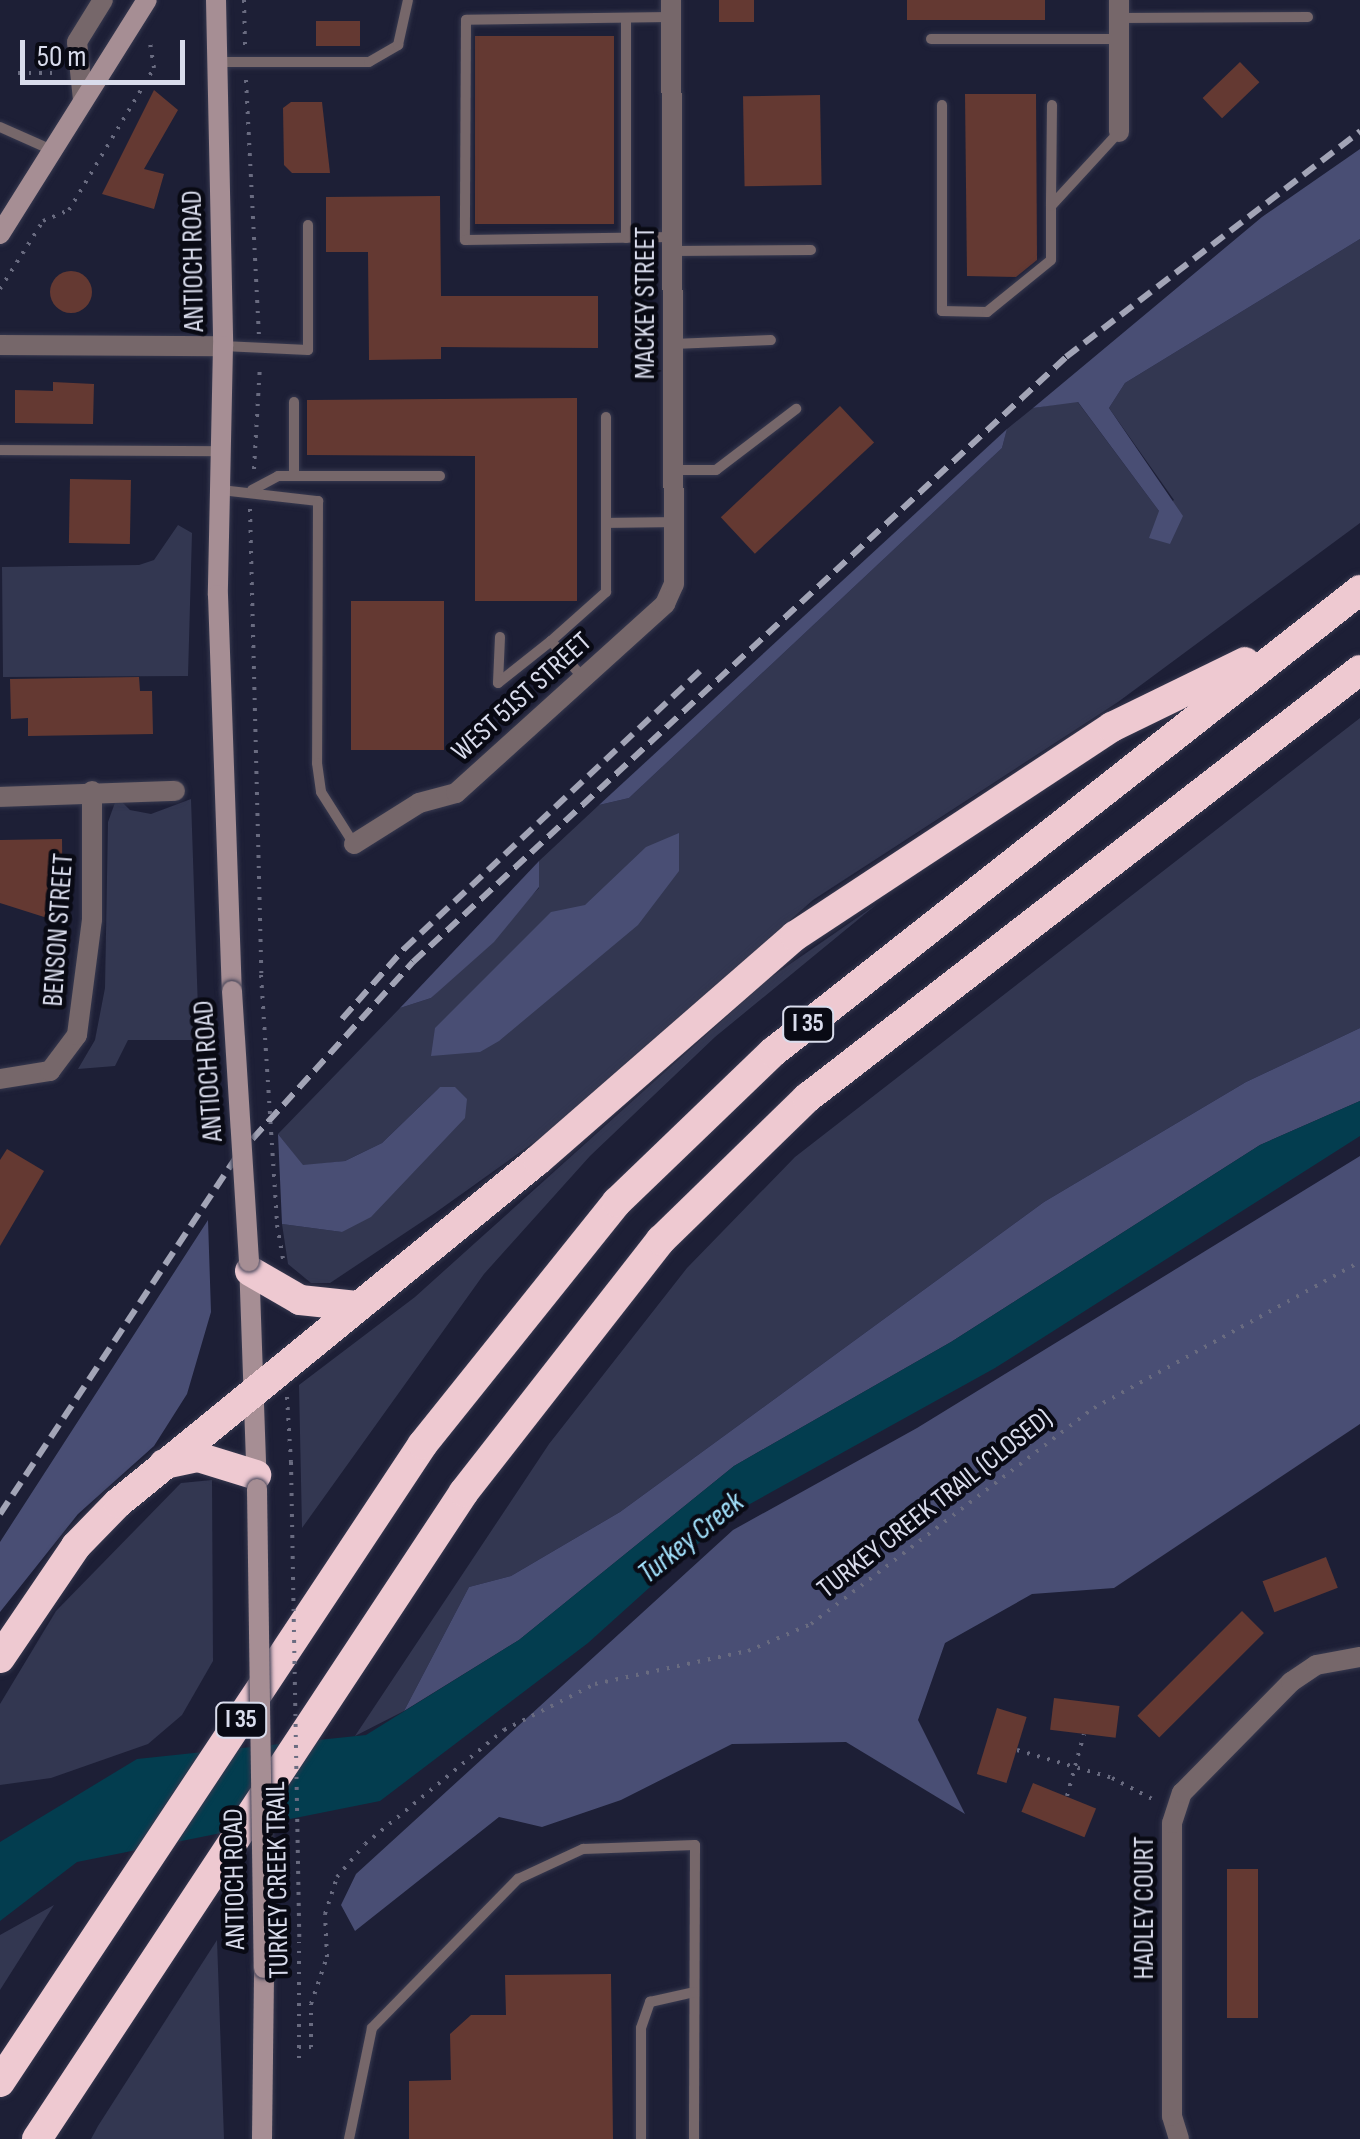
<!DOCTYPE html>
<style>
body{margin:0}
#map{position:relative;width:1360px;height:2139px;overflow:hidden;background:#1d1f36;font-family:"Sofia Sans Condensed",sans-serif}
div>[style]{position:absolute}
[style*='--x']{left:calc(var(--x)*1px);top:calc(var(--y)*1px);width:calc(var(--w)*1px);rotate:calc(var(--a)*1deg)}
.green>*{inset:0;background:#333751}
.forest>*{inset:0;background:#494e74}
.water>*{inset:0;background:#033d4f}
.building>*{inset:0;background:#643932;transform-origin:0 0}
.round{border-radius:50%}
.path>*{height:4px;margin-top:-2px;transform-origin:0;background:repeating-linear-gradient(90deg,#696b80 0 2.5px,transparent 0 10.5px)}
.roads{filter:drop-shadow(0 0 2px #37394f) drop-shadow(0 0 2px #37394f)}
.service>*{height:10px;margin:-5px;padding:0 5px;transform-origin:5px;border-radius:5px;background:#76676a}
.minor>*{height:20px;margin:-10px;padding:0 10px;transform-origin:10px;border-radius:10px;background:#76676a}
.secondary>*{height:20px;margin:-10px;padding:0 10px;transform-origin:10px;border-radius:10px;background:#a68e94}
.motorway>*{height:30px;margin:-15px;padding:0 15px;transform-origin:15px;border-radius:15px;background:#eec9d1}
.rail>*{height:6px;margin-top:-3px;transform-origin:0;background:repeating-linear-gradient(90deg,#a2a4b6 0 15px,transparent 0 23px)}
.path-bridge>*{height:4px;margin-top:-2px;transform-origin:0;background:repeating-linear-gradient(90deg,#696b80 0 2.5px,transparent 0 10.5px)}
.bridges{filter:drop-shadow(0 0 2px #37394f) drop-shadow(0 0 2px #37394f)}
.secondary-bridge>*{height:20px;margin:-10px;padding:0 10px;transform-origin:10px;border-radius:10px;background:#a68e94}
span{translate:-50% -50%;white-space:nowrap;text-align:center;line-height:1.15;-webkit-text-stroke:9px #090a14;paint-order:stroke}
.shield-label span{padding:2px 8px;background:#090a14;border:2px solid;border-radius:8px;-webkit-text-stroke-width:0}
.shield-label{font-size:25px;color:#d9dcec;font-weight:700}
.street-label{font-size:28px;color:#d9dcec}
.water-label{font-size:30px;color:#a2e1fc;font-style:italic}
.scale{position:absolute;left:20px;top:40px;width:165px;height:45px;box-sizing:border-box;border:5px solid #d9dcec;border-top:0;padding-left:12px;font-size:30px;line-height:35px;white-space:nowrap;color:#d9dcec;-webkit-text-stroke:8px #090a14;paint-order:stroke}
</style>
<div id="map">
<div class="green">
<i style="clip-path:polygon(1360px 239px,1360px 523px,1118px 702px,813px 900px,547px 1133px,435px 1213px,330px 1283px,311px 1283px,288px 1264px,282px 1224px,342px 1232px,440px 1087px,382px 1143px,345px 1161px,303px 1166px,278px 1134px,400px 1008px,431px 998px,539px 888px,539px 861px,599px 805px,629px 798px,1002px 448px,1007px 429px,1033px 408px,1077px 401px,1159px 511px,1174px 500px,1109px 408px,1125px 383px)"></i>
<i style="clip-path:polygon(178px 525px,192px 533px,188px 676px,3px 677px,2px 567px,139px 565px,154px 560px)"></i>
<i style="clip-path:polygon(1360px 718px,1360px 1028px,1246px 1082px,1044px 1202px,620px 1512px,511px 1576px,469px 1587px,404px 1711px,355px 1736px,549px 1444px,687px 1268px,795px 1157px)"></i>
<i style="clip-path:polygon(117px 797px,130px 810px,151px 814px,191px 799px,199px 1040px,128px 1040px,115px 1066px,78px 1069px,95px 1040px,105px 988px,108px 822px)"></i>
<i style="clip-path:polygon(877px 904px,715px 1037px,590px 1156px,484px 1274px,302px 1528px,299px 1385px,415px 1297px,767px 980px)"></i>
<i style="clip-path:polygon(212px 1480px,213px 1661px,182px 1715px,148px 1744px,51px 1778px,0 1785px,0 1704px,56px 1611px,181px 1483px)"></i>
<i style="clip-path:polygon(54px 1905px,0 1990px,0 1935px)"></i>
<i style="clip-path:polygon(217px 1940px,224px 2139px,91px 2139px,98px 2126px)"></i>
</div>
<div class="forest">
<i style="clip-path:polygon(1360px 149px,1360px 239px,1125px 383px,1109px 408px,1183px 516px,1170px 544px,1149px 538px,1159px 511px,1078px 402px,1033px 408px,1262px 217px)"></i>
<i style="clip-path:polygon(1007px 429px,1002px 448px,629px 798px,599px 805px)"></i>
<i style="clip-path:polygon(679px 833px,679px 871px,638px 925px,499px 1041px,480px 1052px,431px 1056px,435px 1028px,551px 912px,585px 905px,646px 847px)"></i>
<i style="clip-path:polygon(539px 861px,539px 887px,494px 942px,431px 998px,400px 1008px)"></i>
<i style="clip-path:polygon(1360px 1028px,1360px 1101px,1260px 1145px,951px 1342px,734px 1466px,519px 1640px,404px 1711px,469px 1587px,511px 1576px,620px 1512px,1044px 1202px,1246px 1082px)"></i>
<i style="clip-path:polygon(440px 1087px,455px 1087px,467px 1099px,465px 1118px,371px 1217px,342px 1232px,282px 1224px,278px 1134px,303px 1165px,345px 1161px,382px 1143px)"></i>
<i style="clip-path:polygon(1360px 1156px,1360px 1424px,1114px 1588px,1032px 1594px,945px 1643px,918px 1720px,965px 1814px,846px 1742px,732px 1744px,621px 1800px,542px 1827px,499px 1817px,355px 1931px,341px 1905px,356px 1874px,733px 1530px,917px 1428px)"></i>
<i style="clip-path:polygon(208px 1220px,211px 1312px,187px 1394px,154px 1446px,78px 1514px,0 1612px,0 1542px)"></i>
</div>
<div class="water">
<i style="clip-path:polygon(1360px 1101px,1360px 1136px,995px 1368px,730px 1515px,588px 1643px,380px 1801px,77px 1862px,0 1921px,0 1842px,137px 1759px,366px 1735px,519px 1640px,734px 1466px,951px 1342px,1260px 1145px)"></i>
</div>
<div class="building">
<i style="left:719px;top:0;width:35px;height:22px"></i>
<i style="left:907px;top:0;width:138px;height:20px"></i>
<i style="left:316px;top:21px;width:44px;height:25px"></i>
<i style="left:475px;top:36px;width:139px;height:188px"></i>
<i style="left:1240px;top:62px;width:28px;height:52px;rotate:46deg"></i>
<i style="clip-path:polygon(154px 90px,178px 110px,144px 169px,164px 174px,154px 209px,102px 194px)"></i>
<i style="clip-path:polygon(965px 94px,1036px 94px,1037px 260px,1016px 277px,967px 276px)"></i>
<i style="left:820px;top:95px;width:90px;height:77px;rotate:89deg"></i>
<i style="clip-path:polygon(291px 102px,322px 102px,330px 173px,292px 173px,284px 165px,283px 108px)"></i>
<i style="clip-path:polygon(440px 196px,441px 296px,598px 296px,598px 348px,441px 347px,441px 359px,369px 360px,368px 252px,326px 252px,326px 197px)"></i>
<i class="round" style="left:50px;top:271px;width:42px;height:42px"></i>
<i style="clip-path:polygon(53px 382px,94px 384px,93px 424px,15px 423px,15px 390px,53px 391px)"></i>
<i style="clip-path:polygon(577px 398px,577px 601px,475px 601px,475px 456px,307px 455px,307px 400px)"></i>
<i style="left:840px;top:406px;width:50px;height:163px;rotate:47deg"></i>
<i style="left:70px;top:479px;width:61px;height:64px;rotate:1deg"></i>
<i style="left:351px;top:601px;width:93px;height:149px"></i>
<i style="clip-path:polygon(139px 677px,140px 691px,152px 691px,153px 734px,28px 736px,28px 718px,11px 719px,10px 679px)"></i>
<i style="clip-path:polygon(62px 839px,63px 923px,0 903px,0 840px)"></i>
<i style="clip-path:polygon(7px 1149px,44px 1171px,0 1246px,0 1160px)"></i>
<i style="left:1326px;top:1557px;width:33px;height:68px;rotate:69deg"></i>
<i style="left:1242px;top:1611px;width:31px;height:148px;rotate:45deg"></i>
<i style="left:1054px;top:1698px;width:66px;height:32px;rotate:7deg"></i>
<i style="left:997px;top:1708px;width:31px;height:69px;rotate:17deg"></i>
<i style="left:1033px;top:1783px;width:68px;height:31px;rotate:22deg"></i>
<i style="left:1227px;top:1869px;width:31px;height:149px"></i>
<i style="clip-path:polygon(611px 1974px,613px 2139px,409px 2139px,409px 2081px,451px 2080px,450px 2034px,471px 2015px,506px 2015px,505px 1975px)"></i>
</div>
<div class="path">
<i style="--x:244;--y:0;--w:45;--a:88.7"></i>
<i style="--x:18;--y:73;--w:39;--a:0"></i>
<i style="--x:246;--y:80;--w:255;--a:87.1"></i>
<i style="--x:0;--y:289;--w:80;--a:-57.7"></i>
<i style="--x:43;--y:221;--w:28;--a:-23"></i>
<i style="--x:69;--y:210;--w:165;--a:-59.1"></i>
<i style="--x:154;--y:68;--w:31;--a:-99"></i>
<i style="--x:254;--y:469;--w:105;--a:-86.7"></i>
<i style="--x:250;--y:509;--w:466;--a:88.6"></i>
<i style="--x:277;--y:1225;--w:36;--a:80"></i>
<i style="--x:287;--y:1397;--w:65;--a:86.5"></i>
<i style="--x:1017;--y:1750;--w:99;--a:16.4"></i>
<i style="--x:1112;--y:1778;--w:52;--a:27.6"></i>
<i style="--x:1067;--y:1796;--w:64;--a:-74.7"></i>
<i style="--x:299;--y:2047;--w:12;--a:0"></i>
<i style="--x:311;--y:2047;--w:43;--a:-90"></i>
<i style="--x:311;--y:2004;--w:50;--a:-71.2"></i>
<i style="--x:327;--y:1957;--w:43;--a:-92.7"></i>
<i style="--x:325;--y:1914;--w:39;--a:-72"></i>
<i style="--x:337;--y:1877;--w:43;--a:-49.7"></i>
<i style="--x:365;--y:1844;--w:180;--a:-39.4"></i>
<i style="--x:504;--y:1730;--w:102;--a:-26.8"></i>
<i style="--x:595;--y:1684;--w:157;--a:-12.2"></i>
<i style="--x:748;--y:1651;--w:69;--a:-23.2"></i>
<i style="--x:811;--y:1624;--w:356;--a:-37.4"></i>
<i style="--x:1094;--y:1408;--w:303;--a:-28.8"></i>
<i style="--x:299;--y:2058;--w:116;--a:-90"></i>
</div>
<div class="roads">
<div class="service">
<i style="--x:670;--y:17;--w:204;--a:179.2"></i>
<i style="--x:466;--y:20;--w:220;--a:90.3"></i>
<i style="--x:465;--y:240;--w:208;--a:-0.8"></i>
<i style="--x:626;--y:18;--w:220;--a:90"></i>
<i style="--x:1119;--y:18;--w:189;--a:-0.3"></i>
<i style="--x:931;--y:39;--w:187;--a:0"></i>
<i style="--x:217;--y:62;--w:152;--a:0"></i>
<i style="--x:369;--y:62;--w:34;--a:-30"></i>
<i style="--x:398;--y:45;--w:46;--a:-77.5"></i>
<i style="--x:942;--y:105;--w:206;--a:90"></i>
<i style="--x:942;--y:311;--w:45;--a:1.3"></i>
<i style="--x:987;--y:312;--w:82;--a:-39.1"></i>
<i style="--x:1051;--y:260;--w:54;--a:-90"></i>
<i style="--x:1052;--y:105;--w:101;--a:90.6"></i>
<i style="--x:1051;--y:206;--w:100;--a:-47.4"></i>
<i style="--x:0;--y:127;--w:57;--a:23.9"></i>
<i style="--x:673;--y:251;--w:138;--a:-0.4"></i>
<i style="--x:673;--y:344;--w:98;--a:-2.3"></i>
<i style="--x:223;--y:346;--w:85;--a:2.7"></i>
<i style="--x:308;--y:350;--w:125;--a:-90"></i>
<i style="--x:294;--y:402;--w:74;--a:90"></i>
<i style="--x:0;--y:450;--w:221;--a:0.3"></i>
<i style="--x:674;--y:470;--w:42;--a:0"></i>
<i style="--x:716;--y:470;--w:101;--a:-37.3"></i>
<i style="--x:221;--y:490;--w:98;--a:6.5"></i>
<i style="--x:318;--y:501;--w:262;--a:90.2"></i>
<i style="--x:317;--y:763;--w:29;--a:82"></i>
<i style="--x:321;--y:792;--w:62;--a:57.6"></i>
<i style="--x:252;--y:490;--w:30;--a:-28"></i>
<i style="--x:278;--y:476;--w:162;--a:0"></i>
<i style="--x:606;--y:523;--w:69;--a:-0.8"></i>
<i style="--x:500;--y:637;--w:46;--a:92.5"></i>
<i style="--x:498;--y:683;--w:68;--a:-38.4"></i>
<i style="--x:551;--y:641;--w:49;--a:49.1"></i>
<i style="--x:551;--y:641;--w:74;--a:-41.7"></i>
<i style="--x:606;--y:592;--w:175;--a:-90"></i>
<i style="--x:349;--y:2139;--w:113;--a:-78.3"></i>
<i style="--x:372;--y:2028;--w:209;--a:-45.6"></i>
<i style="--x:518;--y:1879;--w:72;--a:-24.8"></i>
<i style="--x:583;--y:1849;--w:112;--a:-2"></i>
<i style="--x:695;--y:1845;--w:294;--a:90.2"></i>
<i style="--x:641;--y:2139;--w:111;--a:-90"></i>
<i style="--x:641;--y:2028;--w:28;--a:-71"></i>
<i style="--x:650;--y:2002;--w:45;--a:-12.8"></i>
</div>
<div class="minor">
<i style="--x:1119;--y:0;--w:132;--a:90"></i>
<i style="--x:83;--y:100;--w:58;--a:-95.9"></i>
<i style="--x:77;--y:42;--w:49;--a:-58.2"></i>
<i style="--x:0;--y:345;--w:223;--a:0.3"></i>
<i style="--x:0;--y:797;--w:175;--a:-2"></i>
<i style="--x:354;--y:844;--w:77;--a:-32.2"></i>
<i style="--x:419;--y:803;--w:38;--a:-15"></i>
<i style="--x:456;--y:793;--w:282;--a:-42.1"></i>
<i style="--x:665;--y:604;--w:22;--a:-66"></i>
<i style="--x:674;--y:584;--w:584;--a:-90.29"></i>
<i style="--x:0;--y:1079;--w:51;--a:-9.1"></i>
<i style="--x:50;--y:1071;--w:45;--a:-53.1"></i>
<i style="--x:77;--y:1035;--w:116;--a:-82.6"></i>
<i style="--x:92;--y:920;--w:129;--a:-90"></i>
<i style="--x:1179;--y:2139;--w:24;--a:-107"></i>
<i style="--x:1172;--y:2116;--w:293;--a:-90"></i>
<i style="--x:1172;--y:1823;--w:32;--a:-72"></i>
<i style="--x:1182;--y:1793;--w:156;--a:-45.5"></i>
<i style="--x:1291;--y:1682;--w:30;--a:-34"></i>
<i style="--x:1316;--y:1665;--w:45;--a:-10.3"></i>
</div>
<div class="secondary">
<i style="--x:216;--y:0;--w:346;--a:88.8"></i>
<i style="--x:223;--y:346;--w:249;--a:91.2"></i>
<i style="--x:218;--y:595;--w:396;--a:88"></i>
<i style="--x:0;--y:234;--w:276;--a:-57.9"></i>
<i style="--x:249;--y:1261;--w:226;--a:88"></i>
<i style="--x:262;--y:2139;--w:171;--a:-89.3"></i>
</div>
<div class="motorway">
<i style="--x:250;--y:1271;--w:58;--a:30.1"></i>
<i style="--x:300;--y:1300;--w:57;--a:6"></i>
<i style="--x:164;--y:1464;--w:35;--a:-12"></i>
<i style="--x:198;--y:1457;--w:61;--a:17.2"></i>
<i style="--x:0;--y:1658;--w:135;--a:-55.8"></i>
<i style="--x:76;--y:1546;--w:60;--a:-45.7"></i>
<i style="--x:118;--y:1503;--w:542;--a:-39.24"></i>
<i style="--x:538;--y:1160;--w:341;--a:-41.1"></i>
<i style="--x:795;--y:936;--w:380;--a:-33.4"></i>
<i style="--x:1112;--y:727;--w:148;--a:-26"></i>
<i style="--x:0;--y:2082;--w:765;--a:-56.46"></i>
<i style="--x:423;--y:1444;--w:310;--a:-51.3"></i>
<i style="--x:617;--y:1202;--w:216;--a:-43.9"></i>
<i style="--x:773;--y:1052;--w:747;--a:-38.2"></i>
<i style="--x:37;--y:2139;--w:775;--a:-56.58"></i>
<i style="--x:464;--y:1492;--w:320;--a:-52"></i>
<i style="--x:661;--y:1240;--w:204;--a:-44.2"></i>
<i style="--x:807;--y:1098;--w:699;--a:-37.74"></i>
</div>
</div>
<div class="rail">
<i style="--x:342;--y:1019;--w:94;--a:-48.5"></i>
<i style="--x:404;--y:949;--w:406;--a:-43.2"></i>
<i style="--x:0;--y:1514;--w:429;--a:-56.5"></i>
<i style="--x:237;--y:1156;--w:262;--a:-47.8"></i>
<i style="--x:413;--y:962;--w:890;--a:-42.81"></i>
<i style="--x:1066;--y:357;--w:371;--a:-37.5"></i>
</div>
<div class="path-bridge">
<i style="--x:261;--y:975;--w:251;--a:86.3"></i>
<i style="--x:291;--y:1462;--w:480;--a:89"></i>
</div>
<div class="bridges">
<div class="secondary-bridge">
<i style="--x:232;--y:991;--w:271;--a:86.4"></i>
<i style="--x:257;--y:1489;--w:479;--a:89.2"></i>
</div>
</div>
<div class="shield-label">
<span style="left:808px;top:1024px">I 35</span>
<span style="left:241px;top:1720px">I 35</span>
</div>
<div class="street-label">
<span style="left:194px;top:261px;rotate:-91deg">ANTIOCH ROAD</span>
<span style="left:646px;top:303px;rotate:-90deg">MACKEY STREET</span>
<span style="left:522px;top:697px;rotate:-42deg">WEST 51ST STREET</span>
<span style="left:59px;top:930px;rotate:-86deg">BENSON STREET</span>
<span style="left:209px;top:1071px;rotate:-94deg">ANTIOCH ROAD</span>
<span style="left:935px;top:1504px;rotate:-38deg">TURKEY CREEK TRAIL (CLOSED)</span>
<span style="left:235px;top:1879px;rotate:-91deg">ANTIOCH ROAD</span>
<span style="left:278px;top:1880px;rotate:-91deg">TURKEY CREEK TRAIL</span>
<span style="left:1145px;top:1908px;rotate:-90deg">HADLEY COURT</span>
</div>
<div class="water-label">
<span style="left:691px;top:1538px;rotate:-39deg">Turkey Creek</span>
</div>
<div class="scale">50 m</div>
</div>
